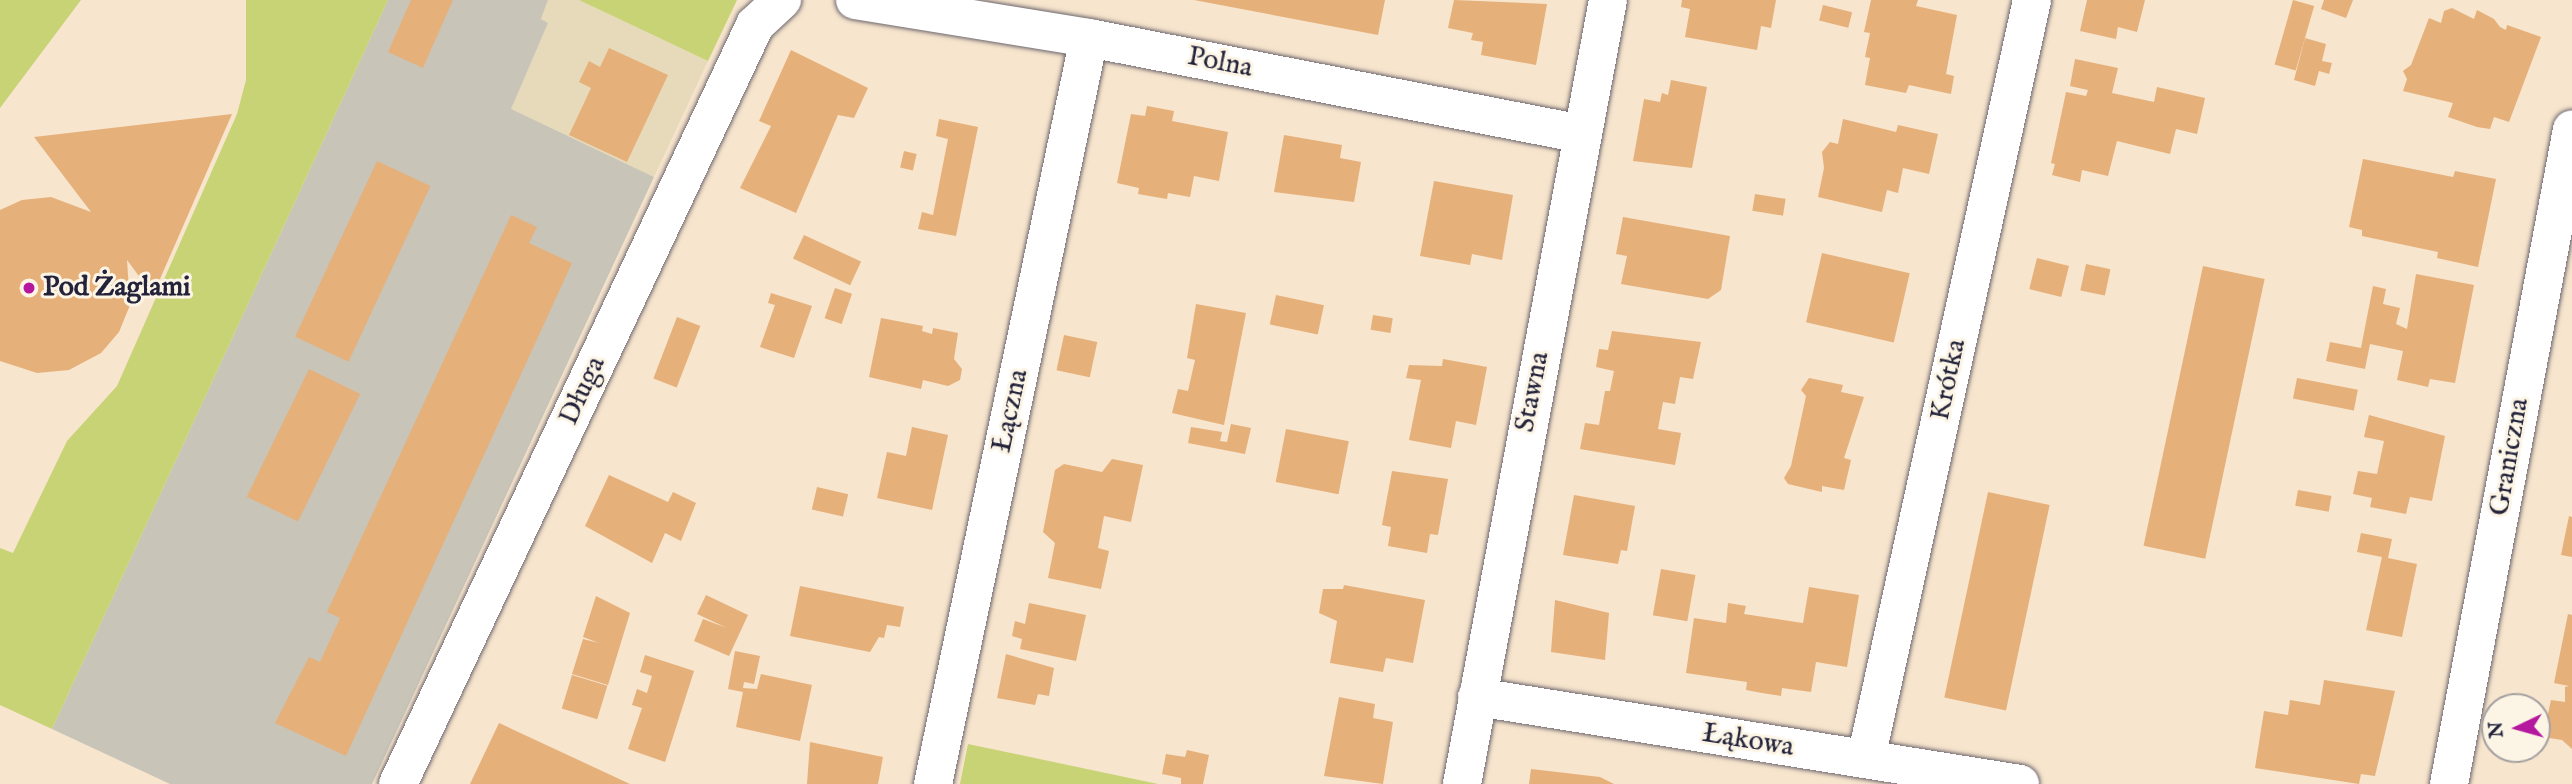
<!DOCTYPE html>
<meta charset="utf-8">
<style>
body{margin:0}
#map{position:relative;width:2572px;height:784px;overflow:hidden;background:#f7e5cd;font-family:"IM FELL English",serif}
div>[style]{position:absolute}
[style*='--x']{left:calc(var(--x)*1px);top:calc(var(--y)*1px);width:calc(var(--w)*1px);rotate:calc(var(--a)*1deg)}
.built>*{inset:0;background:#e7daba}
.industrial>*{inset:0;background:#c8c4b8}
.green>*{inset:0;background:#c7d375}
.building>*{inset:0;background:#e6b07a;transform-origin:0 0}
.roads{filter:drop-shadow(0 0 2px #6d666e) drop-shadow(0 0 2px #6d666e)}
.street>*{height:38px;margin:-19px;padding:0 19px;transform-origin:19px;border-radius:19px;background:#fff}
.dots>*{width:19px;height:19px;translate:-50% -50%;box-sizing:border-box;border:4px solid #fcf5e5;border-radius:50%}
span{translate:-50% -50%;white-space:nowrap;text-align:center;line-height:1.15;-webkit-text-stroke:6px #fcf5e5;paint-order:stroke}
.street-label{font-size:28px;color:#22223b}
.poi-label{font-size:28px;color:#22223b;font-weight:700}
.left{translate:0 -50%;text-align:left}
.north{position:absolute;left:2481px;top:693px;width:70px;height:70px;box-sizing:border-box;background:#fcf5e5;border:2px solid #a5a1a1;border-radius:50%;rotate:265deg;font-size:19px;font-weight:700;line-height:28px;text-align:center;color:#22223b}
.north::after{content:'';display:block;margin:auto;width:24px;height:32px;background:#b5179e;clip-path:polygon(50% 0,100% 100%,50% 72%,0 100%)}
</style>
<div id="map">
<div class="built">
<i style="clip-path:polygon(548px 0,579px 0,708px 61px,654px 177px,510px 109px,548px 23px,541px 19px)"></i>
</div>
<div class="industrial">
<i style="clip-path:polygon(388px 0,548px 0,541px 19px,548px 23px,511px 109px,654px 177px,372px 784px,170px 784px,52px 729px)"></i>
</div>
<div class="green">
<i style="clip-path:polygon(0 0,81px 0,0 108px)"></i>
<i style="clip-path:polygon(246px 0,388px 0,52px 729px,0 705px,0 548px,13px 553px,67px 441px,117px 386px,237px 114px,246px 80px)"></i>
<i style="clip-path:polygon(579px 0,737px 0,708px 61px)"></i>
<i style="clip-path:polygon(968px 744px,1158px 784px,960px 784px)"></i>
</div>
<div class="building">
<i style="clip-path:polygon(411px 0,453px 0,423px 68px,388px 52px)"></i>
<i style="clip-path:polygon(1194px 0,1385px 0,1378px 35px)"></i>
<i style="clip-path:polygon(1454px 0,1547px 4px,1536px 65px,1481px 55px,1483px 42px,1471px 40px,1473px 33px,1448px 28px)"></i>
<i style="clip-path:polygon(1682px 0,1776px 0,1771px 28px,1761px 26px,1757px 50px,1685px 37px,1690px 9px,1681px 7px)"></i>
<i style="clip-path:polygon(1871px 0,1918px 0,1916px 6px,1957px 15px,1946px 74px,1954px 76px,1951px 94px,1909px 85px,1906px 93px,1865px 85px,1870px 58px,1865px 57px,1870px 33px,1864px 32px)"></i>
<i style="clip-path:polygon(2087px 0,2145px 0,2137px 32px,2118px 27px,2116px 39px,2080px 31px)"></i>
<i style="left:2293px;top:0;width:22px;height:67px;rotate:16deg"></i>
<i style="clip-path:polygon(2324px 0,2353px 0,2346px 18px,2321px 9px)"></i>
<i style="left:1823px;top:5px;width:30px;height:16px;rotate:14deg"></i>
<i style="clip-path:polygon(2452px 8px,2474px 19px,2477px 10px,2494px 19px,2500px 27px,2506px 30px,2507px 25px,2541px 37px,2509px 122px,2494px 117px,2490px 129px,2477px 127px,2448px 117px,2453px 103px,2403px 91px,2407px 79px,2403px 71px,2411px 65px,2429px 18px,2441px 23px,2444px 11px)"></i>
<i style="clip-path:polygon(2305px 38px,2326px 44px,2322px 61px,2332px 63px,2329px 74px,2319px 71px,2315px 86px,2294px 80px)"></i>
<i style="clip-path:polygon(609px 48px,668px 75px,627px 162px,569px 135px,591px 88px,579px 82px,589px 61px,600px 67px)"></i>
<i style="clip-path:polygon(791px 50px,868px 88px,854px 118px,838px 115px,796px 213px,740px 188px,771px 126px,759px 121px)"></i>
<i style="clip-path:polygon(2075px 59px,2118px 68px,2112px 93px,2154px 102px,2157px 87px,2205px 98px,2197px 134px,2176px 129px,2170px 154px,2117px 141px,2108px 176px,2082px 170px,2080px 182px,2052px 175px,2055px 164px,2051px 163px,2066px 92px,2086px 96px,2088px 90px,2070px 86px)"></i>
<i style="clip-path:polygon(1671px 80px,1707px 87px,1692px 168px,1633px 161px,1644px 99px,1660px 102px,1662px 93px,1668px 95px)"></i>
<i style="clip-path:polygon(1147px 106px,1174px 111px,1172px 121px,1228px 132px,1219px 181px,1194px 176px,1190px 197px,1168px 193px,1167px 199px,1138px 194px,1139px 188px,1117px 183px,1131px 114px,1145px 116px)"></i>
<i style="clip-path:polygon(232px 114px,153px 295px,127px 260px,130px 305px,119px 332px,101px 353px,69px 370px,37px 373px,0 361px,0 210px,22px 200px,51px 197px,91px 212px,34px 137px)"></i>
<i style="clip-path:polygon(939px 119px,978px 127px,956px 236px,918px 229px,922px 212px,933px 215px,948px 139px,936px 136px)"></i>
<i style="clip-path:polygon(1843px 119px,1896px 132px,1898px 125px,1938px 134px,1929px 174px,1903px 168px,1898px 193px,1887px 190px,1882px 212px,1818px 197px,1824px 168px,1822px 152px,1830px 142px,1838px 144px)"></i>
<i style="clip-path:polygon(1284px 135px,1342px 145px,1340px 158px,1361px 162px,1354px 202px,1274px 192px)"></i>
<i style="left:904px;top:151px;width:13px;height:17px;rotate:13deg"></i>
<i style="clip-path:polygon(2363px 159px,2453px 177px,2455px 171px,2496px 179px,2478px 267px,2437px 258px,2438px 252px,2362px 236px,2362px 230px,2349px 227px)"></i>
<i style="left:377px;top:161px;width:59px;height:194px;rotate:25deg"></i>
<i style="clip-path:polygon(1434px 181px,1513px 195px,1502px 260px,1472px 254px,1470px 265px,1420px 256px)"></i>
<i style="left:1755px;top:194px;width:31px;height:17px;rotate:9deg"></i>
<i style="clip-path:polygon(511px 215px,537px 227px,529px 243px,572px 263px,346px 756px,275px 723px,309px 657px,320px 662px,340px 618px,327px 612px)"></i>
<i style="clip-path:polygon(1623px 217px,1730px 236px,1721px 290px,1708px 299px,1621px 284px,1627px 256px,1616px 254px)"></i>
<i style="left:804px;top:235px;width:63px;height:26px;rotate:25deg"></i>
<i style="left:1822px;top:253px;width:90px;height:71px;rotate:13deg"></i>
<i style="left:2037px;top:258px;width:33px;height:32px;rotate:14deg"></i>
<i style="left:2086px;top:264px;width:25px;height:27px;rotate:12deg"></i>
<i style="left:2203px;top:266px;width:63px;height:286px;rotate:12deg"></i>
<i style="clip-path:polygon(2416px 274px,2474px 285px,2455px 383px,2430px 379px,2428px 387px,2397px 380px,2403px 351px,2370px 344px,2365px 369px,2326px 361px,2330px 342px,2361px 348px,2373px 286px,2386px 289px,2383px 304px,2400px 308px,2396px 324px,2407px 329px)"></i>
<i style="left:835px;top:288px;width:18px;height:32px;rotate:19deg"></i>
<i style="clip-path:polygon(771px 293px,812px 306px,794px 358px,760px 347px,775px 305px,768px 303px)"></i>
<i style="left:1276px;top:295px;width:49px;height:30px;rotate:12deg"></i>
<i style="clip-path:polygon(1196px 304px,1246px 313px,1224px 425px,1172px 413px,1178px 389px,1188px 391px,1195px 360px,1187px 358px)"></i>
<i style="left:1373px;top:315px;width:20px;height:15px;rotate:9deg"></i>
<i style="left:677px;top:317px;width:25px;height:66px;rotate:21deg"></i>
<i style="clip-path:polygon(881px 318px,923px 326px,922px 331px,932px 334px,933px 328px,958px 333px,954px 359px,962px 369px,960px 380px,948px 386px,923px 380px,921px 389px,869px 377px)"></i>
<i style="clip-path:polygon(1612px 331px,1701px 342px,1693px 379px,1680px 377px,1675px 404px,1663px 402px,1658px 429px,1681px 433px,1675px 465px,1580px 449px,1585px 423px,1599px 425px,1605px 391px,1610px 391px,1614px 371px,1596px 367px,1599px 349px,1608px 350px)"></i>
<i style="left:1064px;top:335px;width:34px;height:36px;rotate:12deg"></i>
<i style="clip-path:polygon(1443px 359px,1487px 367px,1476px 425px,1456px 421px,1451px 448px,1409px 440px,1421px 380px,1406px 378px,1409px 365px,1442px 366px)"></i>
<i style="left:309px;top:369px;width:57px;height:142px;rotate:26deg"></i>
<i style="clip-path:polygon(1809px 378px,1843px 385px,1841px 392px,1864px 397px,1844px 458px,1851px 460px,1844px 490px,1822px 486px,1822px 492px,1788px 484px,1784px 478px,1791px 466px,1806px 396px,1801px 390px)"></i>
<i style="left:2297px;top:378px;width:62px;height:21px;rotate:11deg"></i>
<i style="clip-path:polygon(2369px 415px,2445px 436px,2432px 501px,2410px 497px,2406px 514px,2370px 507px,2372px 498px,2353px 494px,2358px 471px,2377px 474px,2384px 441px,2364px 437px)"></i>
<i style="clip-path:polygon(1231px 424px,1251px 428px,1245px 454px,1188px 443px,1191px 427px,1222px 432px,1220px 441px,1227px 442px)"></i>
<i style="clip-path:polygon(912px 427px,948px 435px,932px 510px,877px 498px,887px 452px,906px 456px)"></i>
<i style="left:1286px;top:429px;width:64px;height:54px;rotate:11deg"></i>
<i style="clip-path:polygon(1112px 459px,1143px 465px,1131px 522px,1104px 516px,1098px 548px,1109px 551px,1101px 589px,1048px 578px,1055px 543px,1043px 532px,1055px 470px,1064px 464px,1102px 472px)"></i>
<i style="clip-path:polygon(1392px 471px,1448px 479px,1438px 535px,1430px 534px,1427px 553px,1388px 546px,1391px 527px,1382px 525px)"></i>
<i style="clip-path:polygon(609px 475px,668px 502px,673px 492px,696px 503px,681px 541px,665px 533px,652px 563px,585px 526px)"></i>
<i style="left:817px;top:487px;width:32px;height:23px;rotate:13deg"></i>
<i style="left:2298px;top:490px;width:34px;height:16px;rotate:10deg"></i>
<i style="left:1988px;top:492px;width:63px;height:210px;rotate:12deg"></i>
<i style="clip-path:polygon(1574px 495px,1635px 506px,1627px 551px,1621px 550px,1618px 564px,1563px 555px)"></i>
<i style="clip-path:polygon(2569px 516px,2572px 517px,2572px 557px,2561px 555px)"></i>
<i style="clip-path:polygon(2361px 533px,2392px 539px,2388px 558px,2417px 564px,2402px 637px,2366px 630px,2382px 557px,2357px 552px)"></i>
<i style="left:1661px;top:569px;width:35px;height:47px;rotate:10deg"></i>
<i style="clip-path:polygon(1344px 585px,1425px 600px,1413px 663px,1386px 658px,1383px 672px,1330px 663px,1337px 621px,1319px 613px,1323px 589px,1343px 589px)"></i>
<i style="clip-path:polygon(800px 586px,904px 607px,900px 627px,887px 625px,884px 638px,879px 637px,870px 652px,790px 636px)"></i>
<i style="clip-path:polygon(1809px 587px,1859px 595px,1847px 667px,1816px 662px,1811px 692px,1782px 688px,1781px 696px,1762px 693px,1746px 690px,1747px 682px,1686px 673px,1694px 618px,1726px 623px,1728px 603px,1746px 606px,1744px 614px,1803px 623px)"></i>
<i style="clip-path:polygon(706px 595px,748px 615px,729px 656px,694px 641px,703px 619px,727px 628px,697px 614px)"></i>
<i style="clip-path:polygon(596px 596px,630px 613px,608px 685px,572px 674px,583px 639px,599px 643px,583px 637px)"></i>
<i style="clip-path:polygon(1555px 600px,1609px 613px,1605px 660px,1551px 652px)"></i>
<i style="clip-path:polygon(1029px 603px,1086px 615px,1076px 661px,1020px 649px,1022px 639px,1012px 636px,1015px 621px,1025px 624px)"></i>
<i style="clip-path:polygon(2568px 614px,2572px 615px,2572px 749px,2562px 740px,2543px 737px,2551px 700px,2565px 702px,2565px 687px,2569px 686px,2554px 683px)"></i>
<i style="clip-path:polygon(735px 651px,760px 656px,754px 684px,744px 682px,743px 688px,757px 689px,761px 674px,812px 685px,800px 741px,736px 727px,743px 692px,728px 689px)"></i>
<i style="clip-path:polygon(1006px 654px,1054px 668px,1049px 696px,1038px 694px,1035px 705px,997px 698px)"></i>
<i style="clip-path:polygon(645px 655px,694px 671px,665px 762px,628px 749px,642px 708px,632px 705px,637px 689px,647px 693px,652px 676px,640px 672px)"></i>
<i style="left:572px;top:675px;width:37px;height:35px;rotate:17deg"></i>
<i style="clip-path:polygon(2324px 680px,2395px 691px,2375px 776px,2361px 774px,2359px 784px,2255px 768px,2264px 711px,2288px 715px,2290px 700px,2320px 705px)"></i>
<i style="clip-path:polygon(1339px 697px,1375px 704px,1373px 718px,1393px 722px,1383px 784px,1324px 776px)"></i>
<i style="clip-path:polygon(499px 723px,630px 784px,470px 784px)"></i>
<i style="clip-path:polygon(810px 742px,883px 757px,878px 784px,807px 784px)"></i>
<i style="clip-path:polygon(1187px 750px,1209px 755px,1203px 784px,1181px 784px,1181px 778px,1162px 774px,1166px 754px,1185px 757px)"></i>
<i style="clip-path:polygon(1531px 769px,1600px 777px,1614px 784px,1529px 784px)"></i>
</div>
<div class="roads">
<div class="street">
<i style="--x:855;--y:0;--w:237;--a:9.2"></i>
<i style="--x:1089;--y:38;--w:502;--a:11.02"></i>
<i style="--x:1477;--y:697;--w:550;--a:9.1"></i>
<i style="--x:1866;--y:759;--w:777;--a:-77.66"></i>
<i style="--x:398;--y:784;--w:839;--a:-64.81"></i>
<i style="--x:755;--y:25;--w:37;--a:-43"></i>
<i style="--x:933;--y:784;--w:762;--a:-78.19"></i>
<i style="--x:1462;--y:784;--w:797;--a:-79.45"></i>
<i style="--x:2449;--y:784;--w:666;--a:-79.36"></i>
</div>
</div>
<div class="dots">
<i style="left:29px;top:288px;background:#b5179e"></i>
</div>
<div class="street-label">
<span style="left:1220px;top:63px;rotate:11deg">Polna</span>
<span style="left:1949px;top:380px;rotate:-78deg">Krótka</span>
<span style="left:583px;top:391px;rotate:-65deg">Długa</span>
<span style="left:1533px;top:392px;rotate:-79deg">Stawna</span>
<span style="left:1011px;top:411px;rotate:-78deg">Łączna</span>
<span style="left:2510px;top:457px;rotate:-80deg">Graniczna</span>
<span style="left:1748px;top:741px;rotate:9deg">Łąkowa</span>
</div>
<div class="poi-label">
<span class="left" style="left:43px;top:288px">Pod Żaglami</span>
</div>
<div class="north">N</div>
</div>
